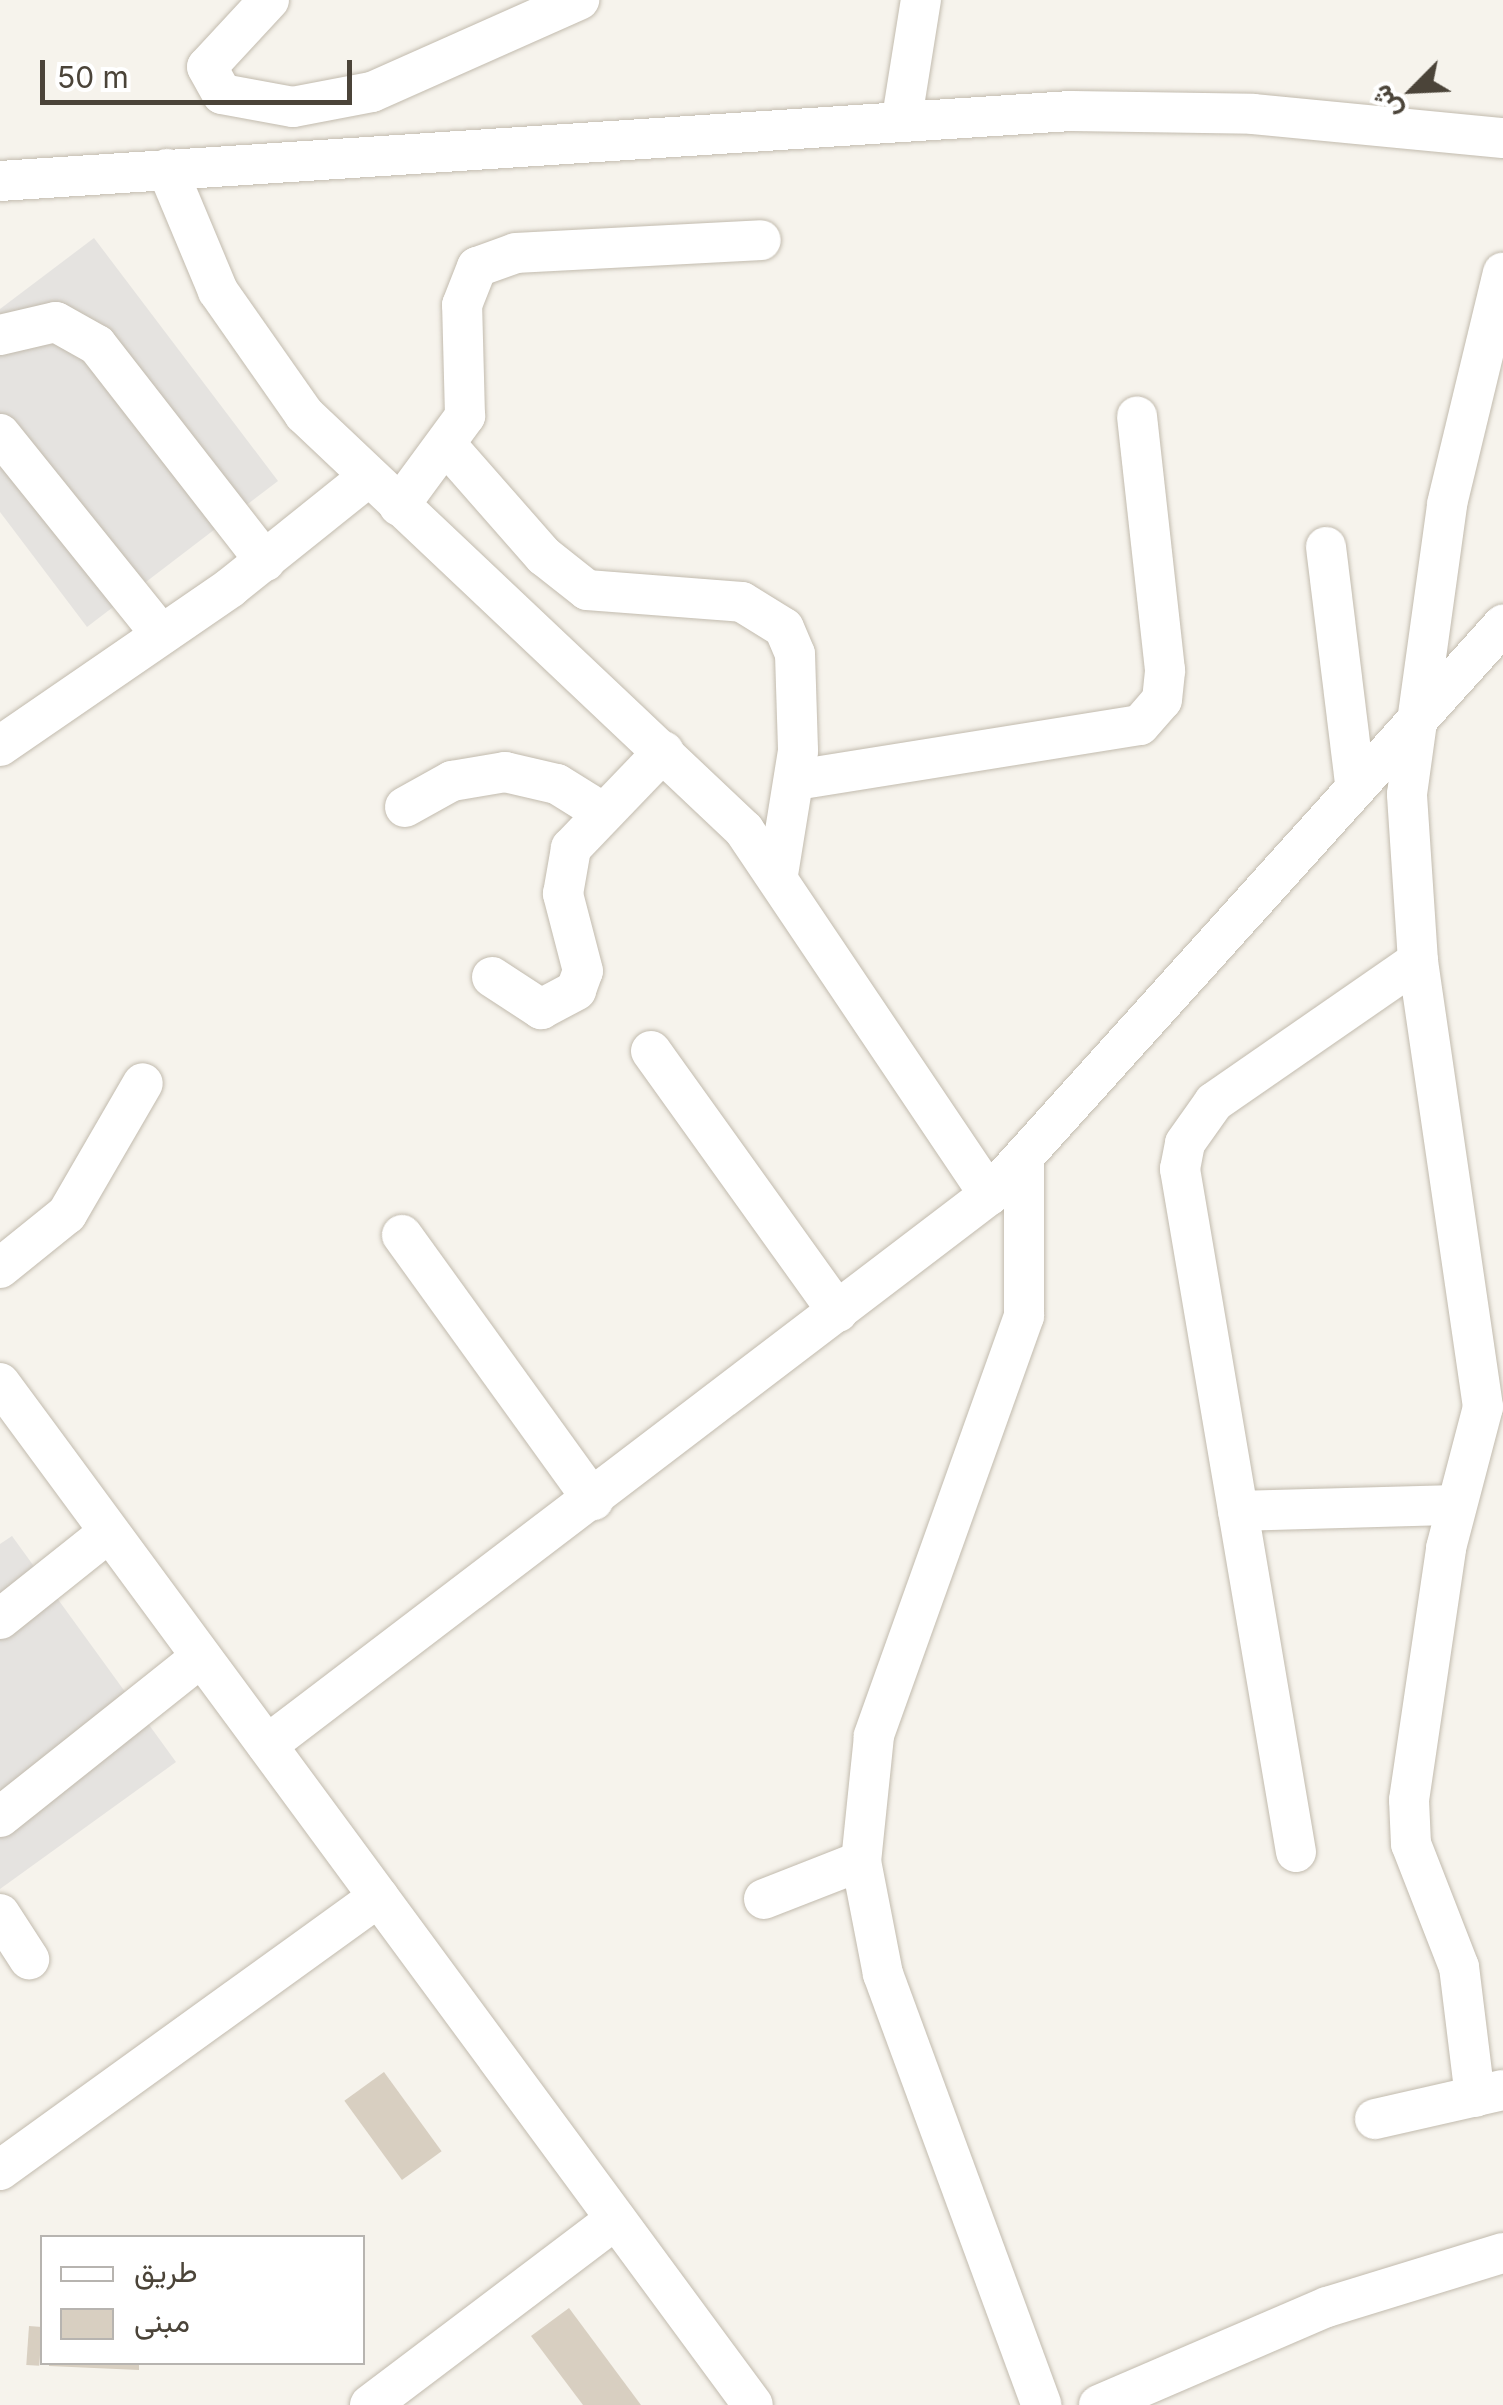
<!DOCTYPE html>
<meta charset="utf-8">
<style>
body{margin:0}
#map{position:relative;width:1503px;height:2405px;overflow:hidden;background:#f6f3ec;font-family:Inter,Vazirmatn,sans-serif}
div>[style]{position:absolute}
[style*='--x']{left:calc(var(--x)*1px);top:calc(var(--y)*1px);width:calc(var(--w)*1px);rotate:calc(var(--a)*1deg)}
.parking>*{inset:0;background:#e5e3e0}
.building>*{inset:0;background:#d8cfc1;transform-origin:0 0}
.roads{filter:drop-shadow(0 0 2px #c2bbae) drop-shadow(0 0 2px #c2bbae)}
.minor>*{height:40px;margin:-20px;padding:0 20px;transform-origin:20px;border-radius:20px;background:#fff}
span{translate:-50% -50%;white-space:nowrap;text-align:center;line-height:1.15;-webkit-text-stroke:8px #fff;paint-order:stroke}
.legend{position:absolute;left:40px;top:2235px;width:325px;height:130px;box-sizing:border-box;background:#fff;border:2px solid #b7b4b0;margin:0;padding:12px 18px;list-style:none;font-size:30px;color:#4b4439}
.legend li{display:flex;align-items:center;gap:20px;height:50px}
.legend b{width:50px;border:2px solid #b7b4b0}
.north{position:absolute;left:1363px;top:40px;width:100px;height:100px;-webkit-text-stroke:8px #fff;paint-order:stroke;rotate:246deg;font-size:28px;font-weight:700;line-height:40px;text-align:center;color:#4b4439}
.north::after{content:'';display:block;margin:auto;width:35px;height:45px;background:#4b4439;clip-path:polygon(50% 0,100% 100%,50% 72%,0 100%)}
.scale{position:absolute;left:40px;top:60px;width:312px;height:45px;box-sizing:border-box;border:5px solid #4b4439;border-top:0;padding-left:12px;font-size:30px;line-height:35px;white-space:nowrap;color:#4b4439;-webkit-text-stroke:8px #fff;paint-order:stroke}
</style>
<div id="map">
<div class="parking">
<i style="clip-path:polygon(94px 238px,278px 481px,87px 627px,0 512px,0 309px)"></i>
<i style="clip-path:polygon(12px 1536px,176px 1762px,0 1889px,0 1544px)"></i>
</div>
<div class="building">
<i style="left:384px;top:2072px;width:98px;height:49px;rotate:54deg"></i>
<i style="clip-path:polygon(569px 2308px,641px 2405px,583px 2405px,531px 2336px)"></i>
<i style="left:29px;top:2326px;width:13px;height:39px;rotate:4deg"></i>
<i style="clip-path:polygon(49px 2362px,139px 2362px,139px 2370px,49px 2366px)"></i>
</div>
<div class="roads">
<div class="minor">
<i style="--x:269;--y:0;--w:91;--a:132.8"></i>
<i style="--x:207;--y:67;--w:31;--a:61"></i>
<i style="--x:222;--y:94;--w:72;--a:10.4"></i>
<i style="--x:293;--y:107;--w:80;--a:-10.8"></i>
<i style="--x:372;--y:92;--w:227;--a:-24"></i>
<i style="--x:902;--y:118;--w:120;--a:-80.9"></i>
<i style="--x:167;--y:169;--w:132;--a:67.3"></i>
<i style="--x:218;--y:291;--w:150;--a:55"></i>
<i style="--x:304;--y:414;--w:606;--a:43.39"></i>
<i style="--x:744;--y:830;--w:440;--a:56.1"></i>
<i style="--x:0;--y:181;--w:1074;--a:-3.74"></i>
<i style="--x:1072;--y:111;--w:181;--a:0.9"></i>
<i style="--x:1253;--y:114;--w:251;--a:5.5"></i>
<i style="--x:0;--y:335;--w:57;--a:-13.1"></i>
<i style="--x:56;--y:322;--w:47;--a:29.3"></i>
<i style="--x:97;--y:345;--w:274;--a:52.1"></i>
<i style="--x:0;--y:434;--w:257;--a:51.2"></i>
<i style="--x:449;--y:448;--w:144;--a:48.7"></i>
<i style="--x:544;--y:556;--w:55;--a:38.3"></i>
<i style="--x:587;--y:590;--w:155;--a:4.4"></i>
<i style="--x:742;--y:602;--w:49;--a:31.8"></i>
<i style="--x:784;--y:628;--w:28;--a:67"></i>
<i style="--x:795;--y:654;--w:97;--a:88.2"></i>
<i style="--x:798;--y:751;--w:125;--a:99.2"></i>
<i style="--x:399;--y:506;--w:112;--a:-53.7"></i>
<i style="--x:465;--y:416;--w:111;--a:-91.5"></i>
<i style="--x:462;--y:305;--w:41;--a:-68.5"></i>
<i style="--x:477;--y:267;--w:41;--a:-19.7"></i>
<i style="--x:516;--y:253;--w:245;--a:-3"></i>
<i style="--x:1326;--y:547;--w:238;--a:83"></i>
<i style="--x:0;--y:746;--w:280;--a:-34.5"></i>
<i style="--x:231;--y:587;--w:174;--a:-38.7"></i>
<i style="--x:796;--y:780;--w:348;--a:-9.1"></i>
<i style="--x:1140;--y:725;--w:33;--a:-49"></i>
<i style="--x:1162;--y:700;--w:30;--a:-84"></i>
<i style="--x:1165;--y:670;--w:255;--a:-96.3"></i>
<i style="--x:405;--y:807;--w:54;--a:-29"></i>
<i style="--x:452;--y:781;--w:54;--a:-9.6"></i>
<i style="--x:505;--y:772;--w:53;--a:13"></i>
<i style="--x:557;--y:784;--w:53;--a:31.9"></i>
<i style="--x:492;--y:977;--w:59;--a:33.1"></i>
<i style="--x:541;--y:1009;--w:40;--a:-28"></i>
<i style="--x:576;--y:990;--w:20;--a:-70"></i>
<i style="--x:583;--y:971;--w:80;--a:-104.6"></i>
<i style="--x:563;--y:894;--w:47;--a:-80.1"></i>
<i style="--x:571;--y:848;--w:134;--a:-46.2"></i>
<i style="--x:651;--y:1051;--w:321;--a:54.4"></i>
<i style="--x:1024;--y:1159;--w:157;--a:90"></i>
<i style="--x:1024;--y:1316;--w:446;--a:109.7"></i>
<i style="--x:874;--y:1736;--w:126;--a:95.9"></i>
<i style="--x:861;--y:1861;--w:115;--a:79"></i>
<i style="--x:883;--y:1974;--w:459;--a:69.8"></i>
<i style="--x:402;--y:1235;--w:327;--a:54.2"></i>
<i style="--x:0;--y:1268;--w:86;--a:-38.9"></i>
<i style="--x:67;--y:1214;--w:151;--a:-59.9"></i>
<i style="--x:0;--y:1383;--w:1269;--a:53.62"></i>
<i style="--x:1238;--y:1511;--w:217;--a:-1.6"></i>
<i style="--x:0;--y:1619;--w:139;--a:-38.6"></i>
<i style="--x:267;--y:1745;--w:908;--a:-37.3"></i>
<i style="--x:989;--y:1195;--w:768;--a:-47.96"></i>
<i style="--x:0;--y:1817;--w:257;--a:-38.5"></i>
<i style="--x:1296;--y:1852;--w:693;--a:-99.64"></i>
<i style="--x:1180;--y:1169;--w:26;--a:-79"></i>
<i style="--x:1185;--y:1143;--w:50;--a:-54.7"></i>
<i style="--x:1214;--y:1102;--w:248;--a:-34.7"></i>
<i style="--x:764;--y:1899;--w:104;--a:-21.4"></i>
<i style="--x:0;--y:1914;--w:54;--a:57.2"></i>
<i style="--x:1475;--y:2097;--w:131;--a:-97"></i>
<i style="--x:1459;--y:1967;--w:132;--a:-111.3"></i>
<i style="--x:1411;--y:1844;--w:44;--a:-92.6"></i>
<i style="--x:1409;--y:1800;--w:255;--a:-81.6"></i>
<i style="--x:1446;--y:1548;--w:146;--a:-75.3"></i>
<i style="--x:1483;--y:1407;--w:451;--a:-98.3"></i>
<i style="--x:1418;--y:961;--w:167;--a:-93.8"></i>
<i style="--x:1407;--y:794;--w:293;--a:-82.1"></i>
<i style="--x:1447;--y:504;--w:238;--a:-76.4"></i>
<i style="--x:1375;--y:2119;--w:131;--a:-12.8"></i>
<i style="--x:0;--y:2170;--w:467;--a:-35.8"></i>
<i style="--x:370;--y:2405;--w:308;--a:-37.1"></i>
<i style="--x:1099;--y:2405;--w:248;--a:-23.3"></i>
<i style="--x:1327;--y:2307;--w:184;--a:-17.1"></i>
</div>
</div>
<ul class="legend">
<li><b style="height:12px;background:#fff"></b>طريق</li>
<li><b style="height:28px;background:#d8cfc1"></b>مبنى</li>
</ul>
<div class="north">ش</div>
<div class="scale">50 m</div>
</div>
